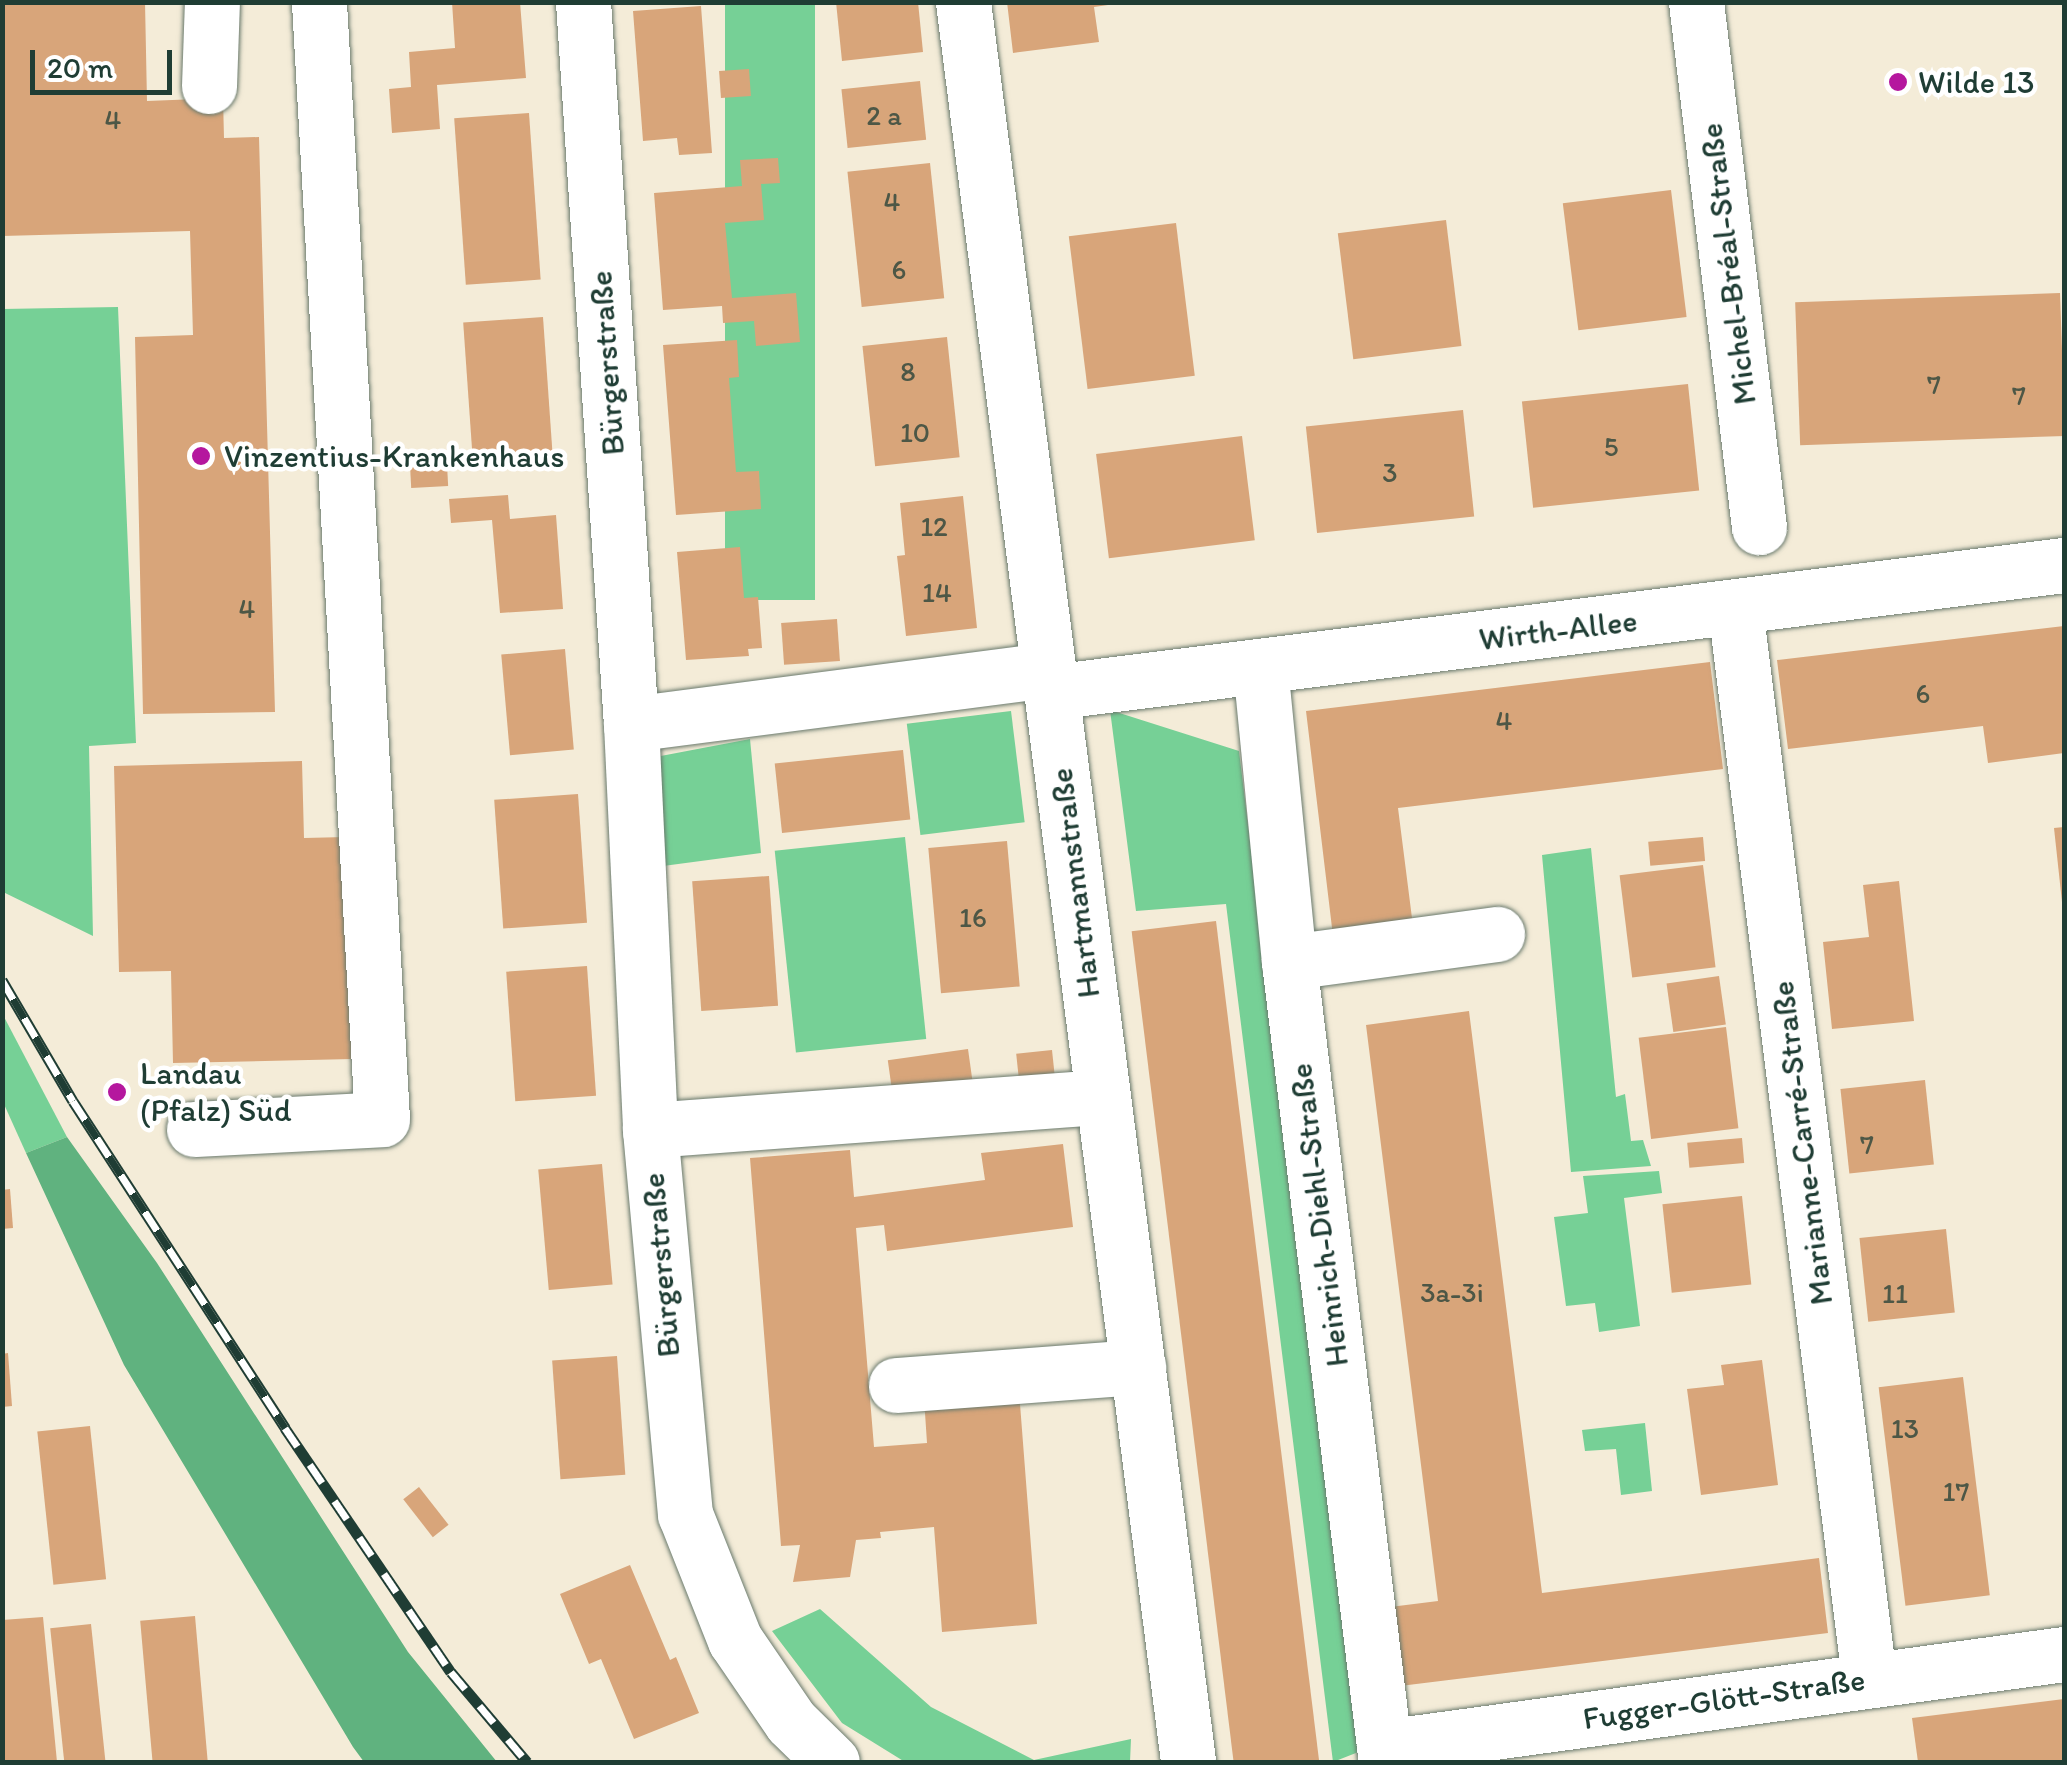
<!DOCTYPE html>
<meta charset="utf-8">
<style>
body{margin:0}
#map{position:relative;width:2067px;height:1765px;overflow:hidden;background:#f4ecd8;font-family:Itim,sans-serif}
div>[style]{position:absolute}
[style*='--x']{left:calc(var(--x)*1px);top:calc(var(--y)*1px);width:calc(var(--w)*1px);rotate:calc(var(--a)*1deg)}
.green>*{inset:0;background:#76d096;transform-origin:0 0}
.forest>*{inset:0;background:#60b27f}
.building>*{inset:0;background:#d8a57a;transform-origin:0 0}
.roads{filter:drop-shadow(0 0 2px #6a7a6d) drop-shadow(0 0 2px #6a7a6d)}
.minor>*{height:55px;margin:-27.5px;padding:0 27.5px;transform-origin:27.5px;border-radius:27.5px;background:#fff}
.rail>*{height:11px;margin-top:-5.5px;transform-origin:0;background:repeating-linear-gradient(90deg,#fff 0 22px,#1f3d34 0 44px);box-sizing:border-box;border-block:2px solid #1f3d34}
.dots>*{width:28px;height:28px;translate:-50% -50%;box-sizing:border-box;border:5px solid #fff;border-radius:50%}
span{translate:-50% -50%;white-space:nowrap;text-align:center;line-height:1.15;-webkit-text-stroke:9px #fff;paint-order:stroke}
.number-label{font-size:28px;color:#4d5746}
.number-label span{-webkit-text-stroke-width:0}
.poi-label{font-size:32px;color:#1f3d34}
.left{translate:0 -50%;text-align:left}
.street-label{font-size:32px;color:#1f3d34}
.frame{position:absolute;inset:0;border:5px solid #1f3d34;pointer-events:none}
.scale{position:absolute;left:30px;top:50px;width:142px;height:45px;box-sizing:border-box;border:5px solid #1f3d34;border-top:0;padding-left:12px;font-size:30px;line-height:35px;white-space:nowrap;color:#1f3d34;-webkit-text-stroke:8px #fff;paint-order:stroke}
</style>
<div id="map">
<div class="green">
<i style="left:725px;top:3px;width:90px;height:597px"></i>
<i style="clip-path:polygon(118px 307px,136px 743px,89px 746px,93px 936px,3px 892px,2px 309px)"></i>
<i style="clip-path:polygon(1110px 710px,1239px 751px,1361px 1751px,1333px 1762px,1226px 904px,1136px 911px)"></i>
<i style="left:1011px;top:711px;width:112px;height:105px;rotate:83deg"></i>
<i style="clip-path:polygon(750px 739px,761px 853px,648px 868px,645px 759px)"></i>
<i style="left:905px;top:837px;width:203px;height:131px;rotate:84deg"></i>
<i style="clip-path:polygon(1591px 848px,1616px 1097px,1625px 1094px,1631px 1141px,1643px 1140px,1651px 1166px,1571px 1172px,1542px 855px)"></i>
<i style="clip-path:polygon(2px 1013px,67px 1137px,26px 1153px,3px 1102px)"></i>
<i style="clip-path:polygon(1659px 1171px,1662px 1193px,1624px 1198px,1640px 1326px,1599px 1332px,1595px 1303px,1566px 1306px,1554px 1217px,1588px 1213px,1583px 1176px)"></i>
<i style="clip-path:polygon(1645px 1423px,1652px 1491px,1621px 1495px,1616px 1449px,1585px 1451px,1582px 1430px)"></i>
<i style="clip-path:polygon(820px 1609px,931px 1707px,1034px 1760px,1131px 1739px,1130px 1762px,905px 1762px,842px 1723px,772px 1631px)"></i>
</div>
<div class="forest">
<i style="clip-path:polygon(67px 1137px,157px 1263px,408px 1652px,497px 1762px,364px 1762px,353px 1747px,124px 1365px,26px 1153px)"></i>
</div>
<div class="building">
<i style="clip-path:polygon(2px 2px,145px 2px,147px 101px,223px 98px,224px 138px,259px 137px,275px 712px,143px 714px,135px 337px,193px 335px,190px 231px,2px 236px)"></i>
<i style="clip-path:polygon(452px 2px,520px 2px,526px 78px,437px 85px,440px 129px,392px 133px,389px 89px,411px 87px,409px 52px,455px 48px)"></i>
<i style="clip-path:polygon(836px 2px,918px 2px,923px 52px,842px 61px)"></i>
<i style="clip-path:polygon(1007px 2px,1108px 2px,1108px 5px,1094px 7px,1099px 42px,1013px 53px)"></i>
<i style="clip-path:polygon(701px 6px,712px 153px,679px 155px,677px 138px,643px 141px,633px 11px)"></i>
<i style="left:749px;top:69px;width:27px;height:30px;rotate:86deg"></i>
<i style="left:920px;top:81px;width:59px;height:79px;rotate:84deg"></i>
<i style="left:529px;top:113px;width:167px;height:75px;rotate:86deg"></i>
<i style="clip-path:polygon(778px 158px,780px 183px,761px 184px,764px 220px,725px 223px,732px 298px,796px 293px,800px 342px,756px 346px,754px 321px,723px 323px,722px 306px,663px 310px,654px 193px,742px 186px,740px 160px)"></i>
<i style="left:930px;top:163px;width:136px;height:83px;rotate:84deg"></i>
<i style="left:1671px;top:190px;width:128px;height:109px;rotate:83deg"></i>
<i style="left:1446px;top:220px;width:127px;height:109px;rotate:83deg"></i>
<i style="left:1176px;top:223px;width:154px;height:108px;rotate:83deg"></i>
<i style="left:2060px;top:293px;width:143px;height:265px;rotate:88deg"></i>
<i style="left:543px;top:317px;width:141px;height:80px;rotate:86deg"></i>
<i style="left:947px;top:337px;width:121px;height:85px;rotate:84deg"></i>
<i style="clip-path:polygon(737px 340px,739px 377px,729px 378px,736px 472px,759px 471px,761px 509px,676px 515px,663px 345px)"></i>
<i style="left:1688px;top:384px;width:107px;height:167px;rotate:84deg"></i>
<i style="left:1463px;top:410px;width:107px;height:158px;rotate:84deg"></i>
<i style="left:1242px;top:436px;width:105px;height:147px;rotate:83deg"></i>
<i style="left:447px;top:464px;width:22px;height:37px;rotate:87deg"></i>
<i style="clip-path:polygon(508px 495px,510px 519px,556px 515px,563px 609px,500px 613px,492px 520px,451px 523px,449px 499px)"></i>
<i style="clip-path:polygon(963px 496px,977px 628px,906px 636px,897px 556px,905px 555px,900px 503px)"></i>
<i style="clip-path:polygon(740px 547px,744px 598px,758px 597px,762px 648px,748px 649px,749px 656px,686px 660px,677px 552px)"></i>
<i style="left:837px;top:619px;width:42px;height:56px;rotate:86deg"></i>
<i style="clip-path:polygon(2064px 626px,2064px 753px,1988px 763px,1983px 726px,1788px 749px,1777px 660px)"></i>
<i style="left:565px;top:649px;width:101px;height:64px;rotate:85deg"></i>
<i style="clip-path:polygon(1710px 662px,1723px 769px,1398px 808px,1413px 926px,1333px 936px,1306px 711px)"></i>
<i style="left:903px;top:750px;width:70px;height:129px;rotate:84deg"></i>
<i style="clip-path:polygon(302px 761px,304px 838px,346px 837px,352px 1059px,173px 1063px,171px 971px,119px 972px,114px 766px)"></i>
<i style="left:578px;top:794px;width:129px;height:84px;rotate:86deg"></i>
<i style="clip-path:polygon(2064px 827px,2064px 902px,2062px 902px,2054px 828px)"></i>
<i style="left:1703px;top:837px;width:24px;height:55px;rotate:85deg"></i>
<i style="left:1007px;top:841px;width:146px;height:79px;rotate:85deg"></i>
<i style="left:1703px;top:865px;width:103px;height:84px;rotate:83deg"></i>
<i style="left:769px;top:876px;width:130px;height:77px;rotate:86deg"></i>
<i style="clip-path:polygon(1899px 881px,1914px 1021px,1832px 1029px,1823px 942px,1869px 937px,1863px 885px)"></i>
<i style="left:1216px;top:921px;width:848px;height:85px;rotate:83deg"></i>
<i style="left:587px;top:966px;width:130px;height:81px;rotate:86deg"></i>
<i style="left:1719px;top:976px;width:49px;height:53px;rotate:82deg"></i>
<i style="clip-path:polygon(1469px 1011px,1542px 1593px,1819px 1558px,1828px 1633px,1400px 1686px,1390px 1607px,1438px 1601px,1366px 1025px)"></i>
<i style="left:1726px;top:1027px;width:102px;height:88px;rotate:83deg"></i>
<i style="left:968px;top:1049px;width:36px;height:81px;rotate:82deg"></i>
<i style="left:1052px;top:1050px;width:29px;height:36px;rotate:84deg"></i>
<i style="left:1925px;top:1080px;width:85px;height:85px;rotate:84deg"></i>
<i style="left:1742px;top:1138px;width:25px;height:55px;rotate:85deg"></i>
<i style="clip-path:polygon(1063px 1144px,1073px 1227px,887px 1251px,884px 1225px,856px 1228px,874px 1447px,927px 1443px,924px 1398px,1019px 1391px,1037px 1624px,942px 1632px,934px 1527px,880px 1532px,881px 1538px,856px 1540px,850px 1577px,793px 1582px,800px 1545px,781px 1546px,750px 1158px,850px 1150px,854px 1197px,985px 1180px,981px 1153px)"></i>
<i style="left:602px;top:1164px;width:121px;height:64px;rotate:85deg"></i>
<i style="clip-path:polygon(10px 1189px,13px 1228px,2px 1229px,2px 1190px)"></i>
<i style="left:1742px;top:1196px;width:89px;height:80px;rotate:84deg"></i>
<i style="left:1946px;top:1229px;width:84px;height:87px;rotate:84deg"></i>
<i style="clip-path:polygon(8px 1353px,12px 1406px,2px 1407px,2px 1354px)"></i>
<i style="left:617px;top:1356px;width:119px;height:65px;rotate:86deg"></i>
<i style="clip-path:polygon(1762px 1360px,1778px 1485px,1701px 1495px,1687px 1389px,1724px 1385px,1721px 1365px)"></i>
<i style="left:1963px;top:1377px;width:220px;height:85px;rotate:83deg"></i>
<i style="left:90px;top:1426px;width:154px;height:53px;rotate:84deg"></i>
<i style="left:419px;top:1487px;width:48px;height:20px;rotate:52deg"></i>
<i style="clip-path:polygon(630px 1565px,670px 1660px,676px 1657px,699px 1713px,634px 1739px,601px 1659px,589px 1664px,560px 1594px)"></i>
<i style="left:195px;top:1616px;width:147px;height:55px;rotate:85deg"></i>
<i style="clip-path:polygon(43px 1617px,57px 1762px,2px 1762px,2px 1620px)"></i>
<i style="left:91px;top:1624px;width:139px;height:41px;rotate:84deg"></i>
<i style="clip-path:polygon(2064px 1699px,2064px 1762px,1918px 1762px,1912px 1718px)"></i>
</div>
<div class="roads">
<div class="minor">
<i style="--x:583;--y:2;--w:724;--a:86.2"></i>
<i style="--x:631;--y:724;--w:406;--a:87.3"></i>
<i style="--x:650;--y:1130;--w:386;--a:84.8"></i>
<i style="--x:685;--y:1514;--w:136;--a:68.4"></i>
<i style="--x:735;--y:1640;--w:99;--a:55.7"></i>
<i style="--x:791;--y:1722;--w:57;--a:44.3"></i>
<i style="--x:963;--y:2;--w:1774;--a:82.71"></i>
<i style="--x:1696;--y:2;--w:529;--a:83.16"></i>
<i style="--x:209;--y:86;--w:84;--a:-88"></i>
<i style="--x:1735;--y:608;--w:1078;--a:82.86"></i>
<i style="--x:1260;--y:666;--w:297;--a:84.4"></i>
<i style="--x:1289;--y:962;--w:806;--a:83.09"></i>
<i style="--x:1051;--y:692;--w:1021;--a:-7.15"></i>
<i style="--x:631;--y:724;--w:420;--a:-7.4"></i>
<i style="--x:1289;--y:962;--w:210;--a:-7.7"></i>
<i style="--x:194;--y:1129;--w:188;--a:-3"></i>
<i style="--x:382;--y:1119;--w:1119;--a:-93.23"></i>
<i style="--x:650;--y:1130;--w:452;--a:-4.2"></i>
<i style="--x:896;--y:1385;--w:243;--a:-4.3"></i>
<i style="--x:1384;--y:1747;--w:686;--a:-7.79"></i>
</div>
</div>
<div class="rail">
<i style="--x:2;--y:980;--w:140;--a:59.6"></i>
<i style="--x:73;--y:1101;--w:390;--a:57"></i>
<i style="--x:285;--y:1428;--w:295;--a:55.8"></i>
<i style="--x:451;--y:1672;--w:118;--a:49.8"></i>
</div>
<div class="dots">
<i style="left:1898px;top:82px;background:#b5179e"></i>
<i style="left:201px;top:456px;background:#b5179e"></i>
<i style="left:117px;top:1092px;background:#b5179e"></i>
</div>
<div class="number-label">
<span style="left:884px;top:115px">2 a</span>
<span style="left:113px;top:119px">4</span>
<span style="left:892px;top:201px">4</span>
<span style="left:899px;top:269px">6</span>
<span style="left:908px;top:371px">8</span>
<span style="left:1934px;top:384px">7</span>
<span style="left:2019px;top:395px">7</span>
<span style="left:915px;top:432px">10</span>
<span style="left:1611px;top:446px">5</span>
<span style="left:1390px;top:472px">3</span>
<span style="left:934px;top:526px">12</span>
<span style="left:937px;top:592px">14</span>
<span style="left:247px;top:608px">4</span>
<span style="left:1923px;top:693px">6</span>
<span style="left:1504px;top:720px">4</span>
<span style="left:973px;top:917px">16</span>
<span style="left:1867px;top:1144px">7</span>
<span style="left:1452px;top:1292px">3a-3i</span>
<span style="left:1895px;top:1293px">11</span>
<span style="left:1905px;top:1428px">13</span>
<span style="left:1956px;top:1491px">17</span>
</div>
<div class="poi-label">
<span class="left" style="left:1918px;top:82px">Wilde 13</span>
<span class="left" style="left:224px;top:456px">Vinzentius-Krankenhaus</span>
<span class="left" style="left:140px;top:1092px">Landau<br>(Pfalz) Süd</span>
</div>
<div class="street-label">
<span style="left:1728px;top:264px;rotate:-97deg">Michel-Bréal-Straße</span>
<span style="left:607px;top:363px;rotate:-94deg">Bürgerstraße</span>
<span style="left:1558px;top:630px;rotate:-7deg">Wirth-Allee</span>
<span style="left:1075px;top:883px;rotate:-97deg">Hartmannstraße</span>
<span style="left:1802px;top:1143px;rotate:-97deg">Marianne-Carré-Straße</span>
<span style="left:1319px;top:1215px;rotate:-97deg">Heinrich-Diehl-Straße</span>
<span style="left:661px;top:1265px;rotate:-95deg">Bürgerstraße</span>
<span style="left:1724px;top:1699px;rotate:-8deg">Fugger-Glött-Straße</span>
</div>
<div class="frame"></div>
<div class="scale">20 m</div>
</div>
